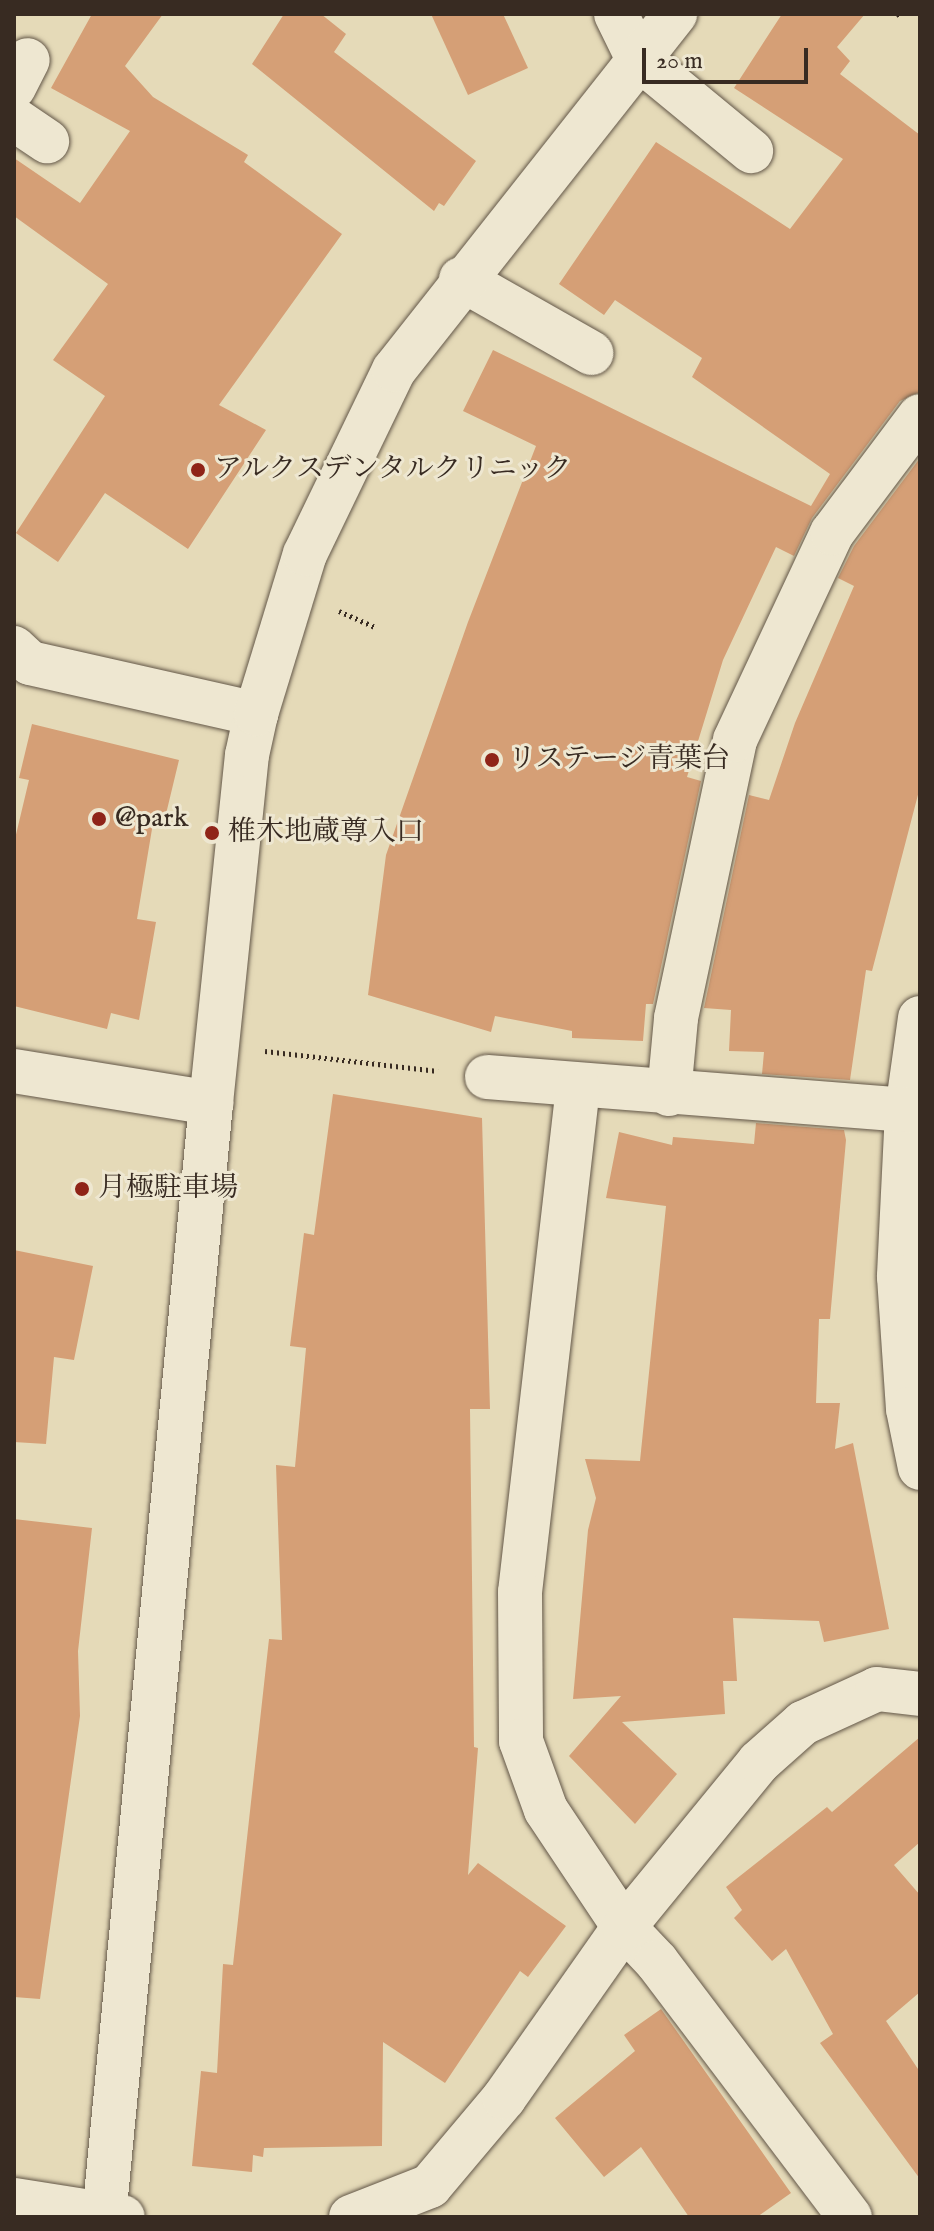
<!DOCTYPE html>
<meta charset="utf-8">
<style>
body{margin:0}
#map{position:relative;width:934px;height:2231px;overflow:hidden;background:#e5dab8;font-family:"IM FELL English","Noto Serif JP",serif}
div>[style]{position:absolute}
[style*='--x']{left:calc(var(--x)*1px);top:calc(var(--y)*1px);width:calc(var(--w)*1px);rotate:calc(var(--a)*1deg)}
.building>*{inset:0;background:#d59f76}
.path>*{height:5px;margin-top:-2.5px;transform-origin:0;background:repeating-linear-gradient(90deg,#382b22 0 2px,transparent 0 6px)}
.roads{filter:drop-shadow(0 0 2px #635748) drop-shadow(0 0 2px #635748)}
.minor>*{height:44px;margin:-22px;padding:0 22px;transform-origin:22px;border-radius:22px;background:#eee7d1}
.dots>*{width:22px;height:22px;translate:-50% -50%;box-sizing:border-box;border:4px solid #eee7d1;border-radius:50%}
span{translate:-50% -50%;white-space:nowrap;text-align:center;line-height:1.15;-webkit-text-stroke:6px #eee7d1;paint-order:stroke}
.poi-label{font-size:28px;color:#382b22}
.left{translate:0 -50%;text-align:left}
.frame{position:absolute;inset:0;border:16px solid #382b22;pointer-events:none}
.scale{position:absolute;left:642px;top:48px;width:166px;height:36px;box-sizing:border-box;border:4px solid #382b22;border-top:0;padding-left:10px;font-size:24px;line-height:28px;white-space:nowrap;color:#382b22;-webkit-text-stroke:6px #eee7d1;paint-order:stroke}
</style>
<div id="map">
<div class="building">
<i style="clip-path:polygon(92px 14px,163px 14px,125px 66px,153px 97px,248px 155px,244px 162px,342px 234px,219px 405px,266px 430px,188px 549px,105px 493px,58px 562px,16px 533px,105px 396px,53px 360px,108px 284px,14px 216px,14px 158px,80px 203px,130px 131px,51px 88px)"></i>
<i style="clip-path:polygon(284px 14px,321px 14px,346px 34px,334px 52px,476px 161px,444px 206px,439px 203px,434px 211px,252px 64px)"></i>
<i style="clip-path:polygon(431px 14px,503px 14px,528px 68px,468px 95px)"></i>
<i style="clip-path:polygon(782px 14px,865px 14px,837px 47px,850px 61px,840px 74px,920px 135px,920px 392px,900px 401px,812px 518px,794px 556px,776px 547px,723px 660px,687px 777px,701px 781px,653px 1004px,646px 1004px,643px 1041px,572px 1038px,572px 1031px,495px 1016px,491px 1032px,368px 995px,386px 855px,468px 622px,536px 446px,463px 411px,493px 350px,811px 506px,830px 474px,692px 377px,702px 358px,615px 300px,604px 315px,559px 284px,656px 142px,790px 229px,843px 159px,734px 88px)"></i>
<i style="clip-path:polygon(920px 458px,920px 787px,872px 971px,866px 970px,850px 1080px,762px 1074px,764px 1052px,729px 1051px,731px 1010px,704px 1008px,749px 795px,769px 800px,795px 723px,854px 586px,838px 578px,854px 546px)"></i>
<i style="clip-path:polygon(32px 724px,179px 760px,166px 814px,155px 811px,137px 919px,156px 922px,139px 1020px,111px 1013px,107px 1029px,14px 1006px,14px 843px,29px 780px,19px 778px)"></i>
<i style="clip-path:polygon(333px 1094px,482px 1118px,490px 1409px,470px 1409px,474px 1747px,478px 1748px,468px 1875px,478px 1863px,566px 1926px,528px 1977px,520px 1971px,445px 2083px,383px 2042px,382px 2146px,264px 2148px,263px 2157px,253px 2155px,252px 2172px,192px 2166px,201px 2071px,217px 2073px,223px 1964px,233px 1965px,269px 1639px,282px 1640px,276px 1465px,295px 1467px,306px 1348px,290px 1346px,304px 1233px,314px 1235px)"></i>
<i style="clip-path:polygon(756px 1123px,844px 1130px,846px 1140px,830px 1319px,819px 1319px,816px 1403px,840px 1403px,835px 1449px,853px 1443px,889px 1629px,824px 1642px,819px 1621px,733px 1618px,737px 1681px,723px 1681px,725px 1714px,622px 1722px,677px 1774px,635px 1824px,569px 1756px,621px 1696px,573px 1699px,588px 1530px,596px 1498px,585px 1459px,640px 1461px,666px 1206px,606px 1198px,619px 1132px,672px 1145px,673px 1137px,754px 1144px)"></i>
<i style="clip-path:polygon(14px 1250px,93px 1266px,74px 1360px,54px 1357px,46px 1444px,14px 1442px)"></i>
<i style="clip-path:polygon(14px 1519px,92px 1528px,78px 1651px,80px 1716px,40px 1999px,14px 1997px)"></i>
<i style="clip-path:polygon(920px 1737px,920px 1842px,894px 1865px,920px 1895px,920px 1992px,886px 2021px,920px 2072px,920px 2179px,820px 2043px,833px 2034px,786px 1949px,772px 1961px,734px 1918px,742px 1910px,726px 1887px,827px 1807px,832px 1812px)"></i>
<i style="clip-path:polygon(661px 2009px,791px 2193px,757px 2217px,689px 2217px,641px 2147px,604px 2177px,555px 2118px,635px 2051px,624px 2035px)"></i>
</div>
<div class="path">
<i style="--x:898;--y:14;--w:4;--a:45"></i>
<i style="--x:339;--y:611;--w:39;--a:24"></i>
<i style="--x:265;--y:1051;--w:174;--a:6.6"></i>
</div>
<div class="roads">
<div class="minor">
<i style="--x:616;--y:14;--w:48;--a:64"></i>
<i style="--x:637;--y:57;--w:148;--a:39.5"></i>
<i style="--x:14;--y:87;--w:30;--a:-63"></i>
<i style="--x:14;--y:119;--w:40;--a:34"></i>
<i style="--x:461;--y:279;--w:150;--a:29.6"></i>
<i style="--x:14;--y:648;--w:22;--a:43"></i>
<i style="--x:30;--y:663;--w:232;--a:12.7"></i>
<i style="--x:920;--y:1018;--w:94;--a:98"></i>
<i style="--x:907;--y:1111;--w:166;--a:92.8"></i>
<i style="--x:899;--y:1277;--w:132;--a:86.1"></i>
<i style="--x:908;--y:1409;--w:60;--a:78.5"></i>
<i style="--x:14;--y:1071;--w:200;--a:9.2"></i>
<i style="--x:487;--y:1077;--w:434;--a:4.5"></i>
<i style="--x:578;--y:1087;--w:508;--a:96.55"></i>
<i style="--x:520;--y:1592;--w:149;--a:89.6"></i>
<i style="--x:521;--y:1741;--w:73;--a:70.1"></i>
<i style="--x:546;--y:1810;--w:141;--a:56.3"></i>
<i style="--x:624;--y:1927;--w:48;--a:46.7"></i>
<i style="--x:657;--y:1962;--w:320;--a:52.9"></i>
<i style="--x:669;--y:1094;--w:76;--a:-84.7"></i>
<i style="--x:676;--y:1018;--w:284;--a:-78"></i>
<i style="--x:735;--y:740;--w:229;--a:-64.9"></i>
<i style="--x:832;--y:533;--w:146;--a:-53.1"></i>
<i style="--x:14;--y:2200;--w:110;--a:8.9"></i>
<i style="--x:104;--y:2217;--w:1119;--a:-84.51"></i>
<i style="--x:211;--y:1103;--w:350;--a:-84.1"></i>
<i style="--x:247;--y:755;--w:42;--a:-77.6"></i>
<i style="--x:256;--y:714;--w:167;--a:-73"></i>
<i style="--x:305;--y:554;--w:204;--a:-64.2"></i>
<i style="--x:394;--y:370;--w:454;--a:-51.7"></i>
<i style="--x:351;--y:2217;--w:85;--a:-21.4"></i>
<i style="--x:430;--y:2186;--w:115;--a:-49.9"></i>
<i style="--x:504;--y:2098;--w:209;--a:-54.9"></i>
<i style="--x:624;--y:1927;--w:213;--a:-50.7"></i>
<i style="--x:759;--y:1762;--w:59;--a:-41.6"></i>
<i style="--x:803;--y:1723;--w:81;--a:-24.7"></i>
<i style="--x:877;--y:1689;--w:43;--a:6.6"></i>
</div>
</div>
<div class="dots">
<i style="left:198px;top:470px;background:#8f2418"></i>
<i style="left:492px;top:760px;background:#8f2418"></i>
<i style="left:99px;top:819px;background:#8f2418"></i>
<i style="left:212px;top:833px;background:#8f2418"></i>
<i style="left:82px;top:1189px;background:#8f2418"></i>
</div>
<div class="poi-label">
<span class="left" style="left:214px;top:470px">アルクスデンタルクリニック</span>
<span class="left" style="left:508px;top:760px">リステージ青葉台</span>
<span class="left" style="left:115px;top:819px">@park</span>
<span class="left" style="left:228px;top:833px">椎木地蔵尊入口</span>
<span class="left" style="left:98px;top:1189px">月極駐車場</span>
</div>
<div class="frame"></div>
<div class="scale">20 m</div>
</div>
